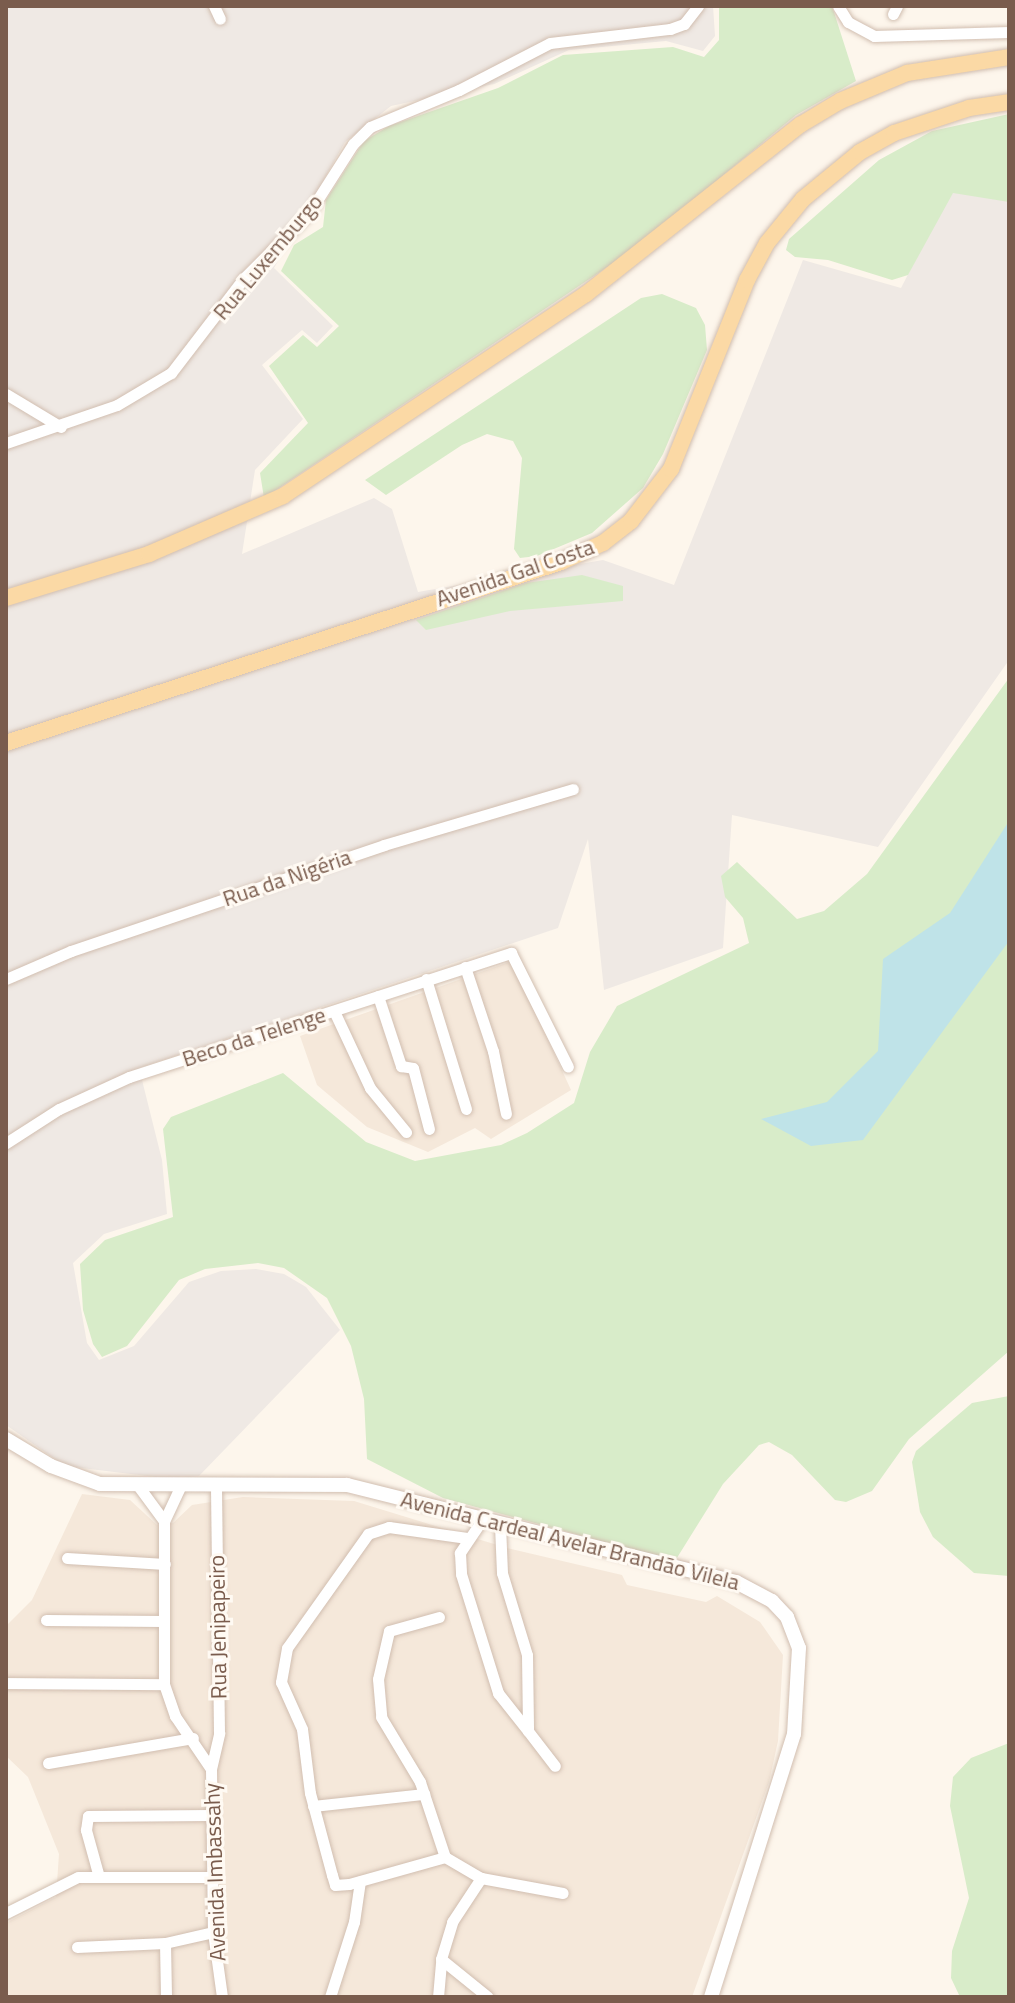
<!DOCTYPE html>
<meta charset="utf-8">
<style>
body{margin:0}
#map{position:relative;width:1015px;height:2003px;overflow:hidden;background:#fdf6ec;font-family:"Titillium Web",sans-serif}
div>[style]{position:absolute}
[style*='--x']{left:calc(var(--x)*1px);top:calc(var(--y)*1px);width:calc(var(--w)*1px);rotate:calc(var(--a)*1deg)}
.residential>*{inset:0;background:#f5e8da}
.industrial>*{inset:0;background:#efe9e4}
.green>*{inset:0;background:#d8ecc9}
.water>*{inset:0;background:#bfe3e8}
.roads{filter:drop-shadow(0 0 2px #d1beb0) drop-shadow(0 0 2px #d1beb0)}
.street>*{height:11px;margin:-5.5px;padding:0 5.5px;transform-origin:5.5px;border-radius:5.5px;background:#fff}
.secondary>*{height:14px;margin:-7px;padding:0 7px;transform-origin:7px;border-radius:7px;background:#fff}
.primary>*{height:16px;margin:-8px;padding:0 8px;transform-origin:8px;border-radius:8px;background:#fbd9a5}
span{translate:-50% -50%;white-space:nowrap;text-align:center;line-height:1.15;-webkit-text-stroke:6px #fffaf3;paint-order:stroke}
.street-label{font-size:22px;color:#7a5c4d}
.frame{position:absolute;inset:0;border:8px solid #7a5c4d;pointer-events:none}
</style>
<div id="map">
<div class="residential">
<i style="clip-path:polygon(512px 961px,571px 1090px,491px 1139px,475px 1128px,428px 1152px,367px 1127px,317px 1085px,300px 1036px)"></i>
<i style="clip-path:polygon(82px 1494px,130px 1500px,157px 1525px,173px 1523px,192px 1505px,243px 1497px,354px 1501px,507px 1548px,622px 1575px,627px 1585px,706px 1602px,717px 1596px,760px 1622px,783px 1655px,778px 1741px,769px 1782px,692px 1997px,6px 1997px,6px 1923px,56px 1897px,59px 1854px,28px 1777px,6px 1756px,6px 1626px,32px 1600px)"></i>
</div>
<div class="industrial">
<i style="clip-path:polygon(6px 6px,713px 6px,715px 36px,703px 51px,666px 41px,569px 50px,494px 84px,391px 106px,345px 142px,274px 268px,333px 326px,317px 343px,302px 330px,262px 365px,303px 419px,255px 470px,242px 554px,374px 498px,392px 509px,418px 592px,603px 560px,674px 585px,803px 260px,901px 288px,953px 188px,1009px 199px,1009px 660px,878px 847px,732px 815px,723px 948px,604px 990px,588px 839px,558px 928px,139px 1068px,162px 1160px,167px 1214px,104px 1234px,73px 1263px,87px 1343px,99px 1360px,134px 1346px,189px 1282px,221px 1271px,256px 1269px,284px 1274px,306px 1287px,340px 1330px,199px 1476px,172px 1479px,65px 1466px,6px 1425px)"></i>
</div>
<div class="green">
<i style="clip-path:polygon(719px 6px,832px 6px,856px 81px,796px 115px,634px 249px,264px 498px,260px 473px,308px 423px,269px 366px,303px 335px,317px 347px,339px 326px,281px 271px,294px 245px,323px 227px,326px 200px,364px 141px,389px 126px,498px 88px,563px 55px,673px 47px,704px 57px,719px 40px)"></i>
<i style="clip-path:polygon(1009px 114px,1009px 202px,953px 193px,908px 275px,892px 280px,828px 260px,795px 257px,786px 250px,789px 239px,879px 160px,932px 131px)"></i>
<i style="clip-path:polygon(662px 294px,696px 308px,705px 325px,707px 350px,663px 454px,643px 488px,592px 533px,537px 556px,520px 558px,514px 549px,522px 458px,513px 441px,487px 434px,462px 445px,386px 495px,365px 480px,641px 298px)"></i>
<i style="clip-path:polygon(582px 575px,623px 586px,623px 601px,510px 611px,426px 630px,416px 620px,526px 583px)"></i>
<i style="clip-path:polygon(1009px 678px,1009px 1351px,909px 1439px,872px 1491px,846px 1502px,835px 1500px,792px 1455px,769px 1442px,759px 1445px,723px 1484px,675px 1561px,443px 1498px,367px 1459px,364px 1399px,351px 1346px,327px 1298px,284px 1268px,258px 1263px,205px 1269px,179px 1280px,127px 1346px,102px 1357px,93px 1344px,83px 1310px,80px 1264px,105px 1240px,173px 1217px,163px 1129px,171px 1117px,283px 1073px,366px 1142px,415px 1161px,501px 1145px,527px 1133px,574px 1103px,590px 1052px,617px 1006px,749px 943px,743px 918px,725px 897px,721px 876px,737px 862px,797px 919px,824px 911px,867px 874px)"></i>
<i style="clip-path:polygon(1009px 1396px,1009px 1576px,974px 1573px,933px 1537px,920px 1512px,912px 1462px,916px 1451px,972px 1403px)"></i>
<i style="clip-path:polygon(1009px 1743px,1009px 1997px,960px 1997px,951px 1978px,952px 1951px,969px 1898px,950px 1806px,953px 1777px,971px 1758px)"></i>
</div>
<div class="water">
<i style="clip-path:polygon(1009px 821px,1009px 941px,863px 1140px,811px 1146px,761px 1119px,827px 1102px,878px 1051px,883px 959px,950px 913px)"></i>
</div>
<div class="roads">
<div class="street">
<i style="--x:214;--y:6;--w:14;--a:65"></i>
<i style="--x:838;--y:6;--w:19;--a:58"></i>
<i style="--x:848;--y:22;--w:30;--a:28"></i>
<i style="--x:874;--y:36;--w:135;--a:-1.7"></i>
<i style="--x:893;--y:14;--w:9;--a:-63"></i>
<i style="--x:6;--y:394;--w:64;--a:31"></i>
<i style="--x:6;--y:443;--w:117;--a:-18.9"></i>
<i style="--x:117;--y:405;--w:63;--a:-30.7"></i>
<i style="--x:171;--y:373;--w:120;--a:-52.5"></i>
<i style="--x:244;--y:278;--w:92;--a:-45"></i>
<i style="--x:309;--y:213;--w:82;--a:-57.5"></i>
<i style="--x:353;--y:144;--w:24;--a:-45"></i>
<i style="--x:370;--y:127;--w:96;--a:-22.6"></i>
<i style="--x:459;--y:90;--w:102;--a:-27.3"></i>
<i style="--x:550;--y:43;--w:121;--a:-6.7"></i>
<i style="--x:670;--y:29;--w:15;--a:-20"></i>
<i style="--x:684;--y:24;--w:23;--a:-52"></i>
<i style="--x:465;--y:967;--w:89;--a:71.6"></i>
<i style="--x:493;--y:1051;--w:64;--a:78.3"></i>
<i style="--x:6;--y:979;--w:71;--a:-23.3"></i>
<i style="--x:71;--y:951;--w:330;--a:-18.7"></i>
<i style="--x:384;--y:845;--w:197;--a:-16.5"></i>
<i style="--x:426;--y:979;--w:136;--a:72.9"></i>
<i style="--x:378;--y:996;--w:74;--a:71.8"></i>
<i style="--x:401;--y:1066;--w:12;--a:9"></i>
<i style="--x:413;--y:1068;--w:63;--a:75.3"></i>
<i style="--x:334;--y:1011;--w:85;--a:64.9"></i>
<i style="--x:370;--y:1088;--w:57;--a:50.7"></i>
<i style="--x:6;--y:1143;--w:63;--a:-32.7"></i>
<i style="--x:59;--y:1109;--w:77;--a:-24.6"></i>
<i style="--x:129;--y:1077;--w:402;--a:-18"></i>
<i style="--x:511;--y:953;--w:127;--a:63.4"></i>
<i style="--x:181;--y:1485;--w:40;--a:115"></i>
<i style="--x:164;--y:1521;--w:163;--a:90"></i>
<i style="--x:164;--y:1684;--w:34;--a:71"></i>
<i style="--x:175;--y:1716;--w:64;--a:55.8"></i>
<i style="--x:211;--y:1769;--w:163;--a:89.3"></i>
<i style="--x:213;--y:1932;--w:66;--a:82.1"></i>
<i style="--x:139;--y:1487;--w:42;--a:53.7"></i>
<i style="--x:482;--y:1520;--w:40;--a:124"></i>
<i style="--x:460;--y:1553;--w:21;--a:87"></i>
<i style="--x:461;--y:1574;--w:125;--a:72.7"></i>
<i style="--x:498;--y:1693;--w:48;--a:51.7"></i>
<i style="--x:500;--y:1525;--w:48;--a:87.6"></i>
<i style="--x:502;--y:1573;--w:86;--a:73"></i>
<i style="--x:527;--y:1655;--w:76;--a:89.2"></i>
<i style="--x:528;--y:1731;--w:44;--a:52.4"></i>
<i style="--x:467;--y:1538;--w:79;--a:-172"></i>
<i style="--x:389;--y:1527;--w:22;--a:162"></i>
<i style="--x:368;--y:1534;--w:140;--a:125.4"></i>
<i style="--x:287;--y:1648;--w:35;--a:100"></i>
<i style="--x:281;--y:1682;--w:51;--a:65.9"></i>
<i style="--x:302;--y:1729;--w:64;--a:82.9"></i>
<i style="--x:310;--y:1793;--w:85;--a:75"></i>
<i style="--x:332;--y:1875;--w:10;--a:73"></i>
<i style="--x:335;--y:1885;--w:14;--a:-4"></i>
<i style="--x:349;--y:1884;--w:100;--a:-15.7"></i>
<i style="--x:445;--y:1857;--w:42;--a:30.3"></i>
<i style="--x:481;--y:1878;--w:83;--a:10.4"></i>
<i style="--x:67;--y:1558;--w:98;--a:3.5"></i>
<i style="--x:439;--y:1617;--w:52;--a:164.4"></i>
<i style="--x:389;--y:1631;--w:49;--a:102.9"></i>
<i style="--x:378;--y:1679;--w:38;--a:85"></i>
<i style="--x:381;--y:1717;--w:76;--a:59"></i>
<i style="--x:420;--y:1782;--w:79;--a:71.6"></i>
<i style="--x:46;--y:1620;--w:117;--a:0.5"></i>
<i style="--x:6;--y:1683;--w:158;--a:0.4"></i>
<i style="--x:48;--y:1763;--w:147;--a:-9.8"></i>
<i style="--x:211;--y:1769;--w:37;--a:-77"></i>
<i style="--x:219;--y:1733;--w:249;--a:-90.7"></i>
<i style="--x:313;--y:1806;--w:112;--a:-6.2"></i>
<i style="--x:99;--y:1877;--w:49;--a:-105.5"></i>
<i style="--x:86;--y:1830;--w:14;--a:-82"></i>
<i style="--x:88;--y:1816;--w:123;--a:-0.5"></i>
<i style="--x:6;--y:1913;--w:80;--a:-26.6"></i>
<i style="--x:78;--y:1877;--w:134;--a:0"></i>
<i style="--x:165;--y:1943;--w:54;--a:88.9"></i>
<i style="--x:77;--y:1947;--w:88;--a:-2.6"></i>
<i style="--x:165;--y:1943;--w:49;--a:-12.9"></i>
<i style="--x:441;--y:1959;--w:60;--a:39"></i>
<i style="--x:330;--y:1997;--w:79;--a:-72.3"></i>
<i style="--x:354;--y:1922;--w:41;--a:-81.7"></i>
<i style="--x:438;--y:1997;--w:38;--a:-85"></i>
<i style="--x:441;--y:1959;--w:39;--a:-73"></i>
<i style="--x:452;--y:1922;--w:53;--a:-56.6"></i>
</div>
<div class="secondary">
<i style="--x:6;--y:1439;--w:52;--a:31"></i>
<i style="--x:51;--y:1466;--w:52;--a:20.2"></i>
<i style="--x:100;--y:1484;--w:247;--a:0.2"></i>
<i style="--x:347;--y:1485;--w:401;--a:14"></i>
<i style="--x:736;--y:1582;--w:41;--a:27.8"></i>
<i style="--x:772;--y:1601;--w:22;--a:47"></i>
<i style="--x:787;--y:1617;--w:33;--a:69"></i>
<i style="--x:799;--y:1648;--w:86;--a:93.3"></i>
<i style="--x:794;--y:1734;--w:276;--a:107.5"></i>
</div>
<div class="primary">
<i style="--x:6;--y:598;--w:150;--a:-17.1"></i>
<i style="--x:149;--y:554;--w:146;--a:-23.4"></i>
<i style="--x:283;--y:496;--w:364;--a:-33.7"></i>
<i style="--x:586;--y:294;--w:273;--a:-38.3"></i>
<i style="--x:800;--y:125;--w:47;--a:-31"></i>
<i style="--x:840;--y:101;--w:73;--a:-22.7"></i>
<i style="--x:907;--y:73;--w:103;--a:-8.9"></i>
<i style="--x:6;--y:743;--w:584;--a:-18.06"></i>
<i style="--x:561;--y:562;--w:46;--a:-24.3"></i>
<i style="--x:603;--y:543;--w:36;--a:-38"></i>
<i style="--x:631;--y:521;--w:66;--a:-52.4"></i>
<i style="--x:671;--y:469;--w:204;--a:-68.1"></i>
<i style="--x:747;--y:280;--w:42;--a:-61.6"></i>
<i style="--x:767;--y:243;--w:57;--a:-50.7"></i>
<i style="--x:803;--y:199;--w:74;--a:-39.5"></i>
<i style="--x:860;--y:152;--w:39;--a:-29"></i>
<i style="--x:894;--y:133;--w:79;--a:-18.4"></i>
<i style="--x:969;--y:108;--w:40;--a:-8.5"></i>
</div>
</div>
<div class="street-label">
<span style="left:268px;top:257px;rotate:-50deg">Rua Luxemburgo</span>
<span style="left:515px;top:573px;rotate:-19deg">Avenida Gal Costa</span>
<span style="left:287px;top:878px;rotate:-19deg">Rua da Nigéria</span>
<span style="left:254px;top:1037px;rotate:-18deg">Beco da Telenge</span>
<span style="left:570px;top:1541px;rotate:14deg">Avenida Cardeal Avelar Brandão Vilela</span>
<span style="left:218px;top:1627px;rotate:-91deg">Rua Jenipapeiro</span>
<span style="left:215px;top:1872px;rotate:-92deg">Avenida Imbassahy</span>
</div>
<div class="frame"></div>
</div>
